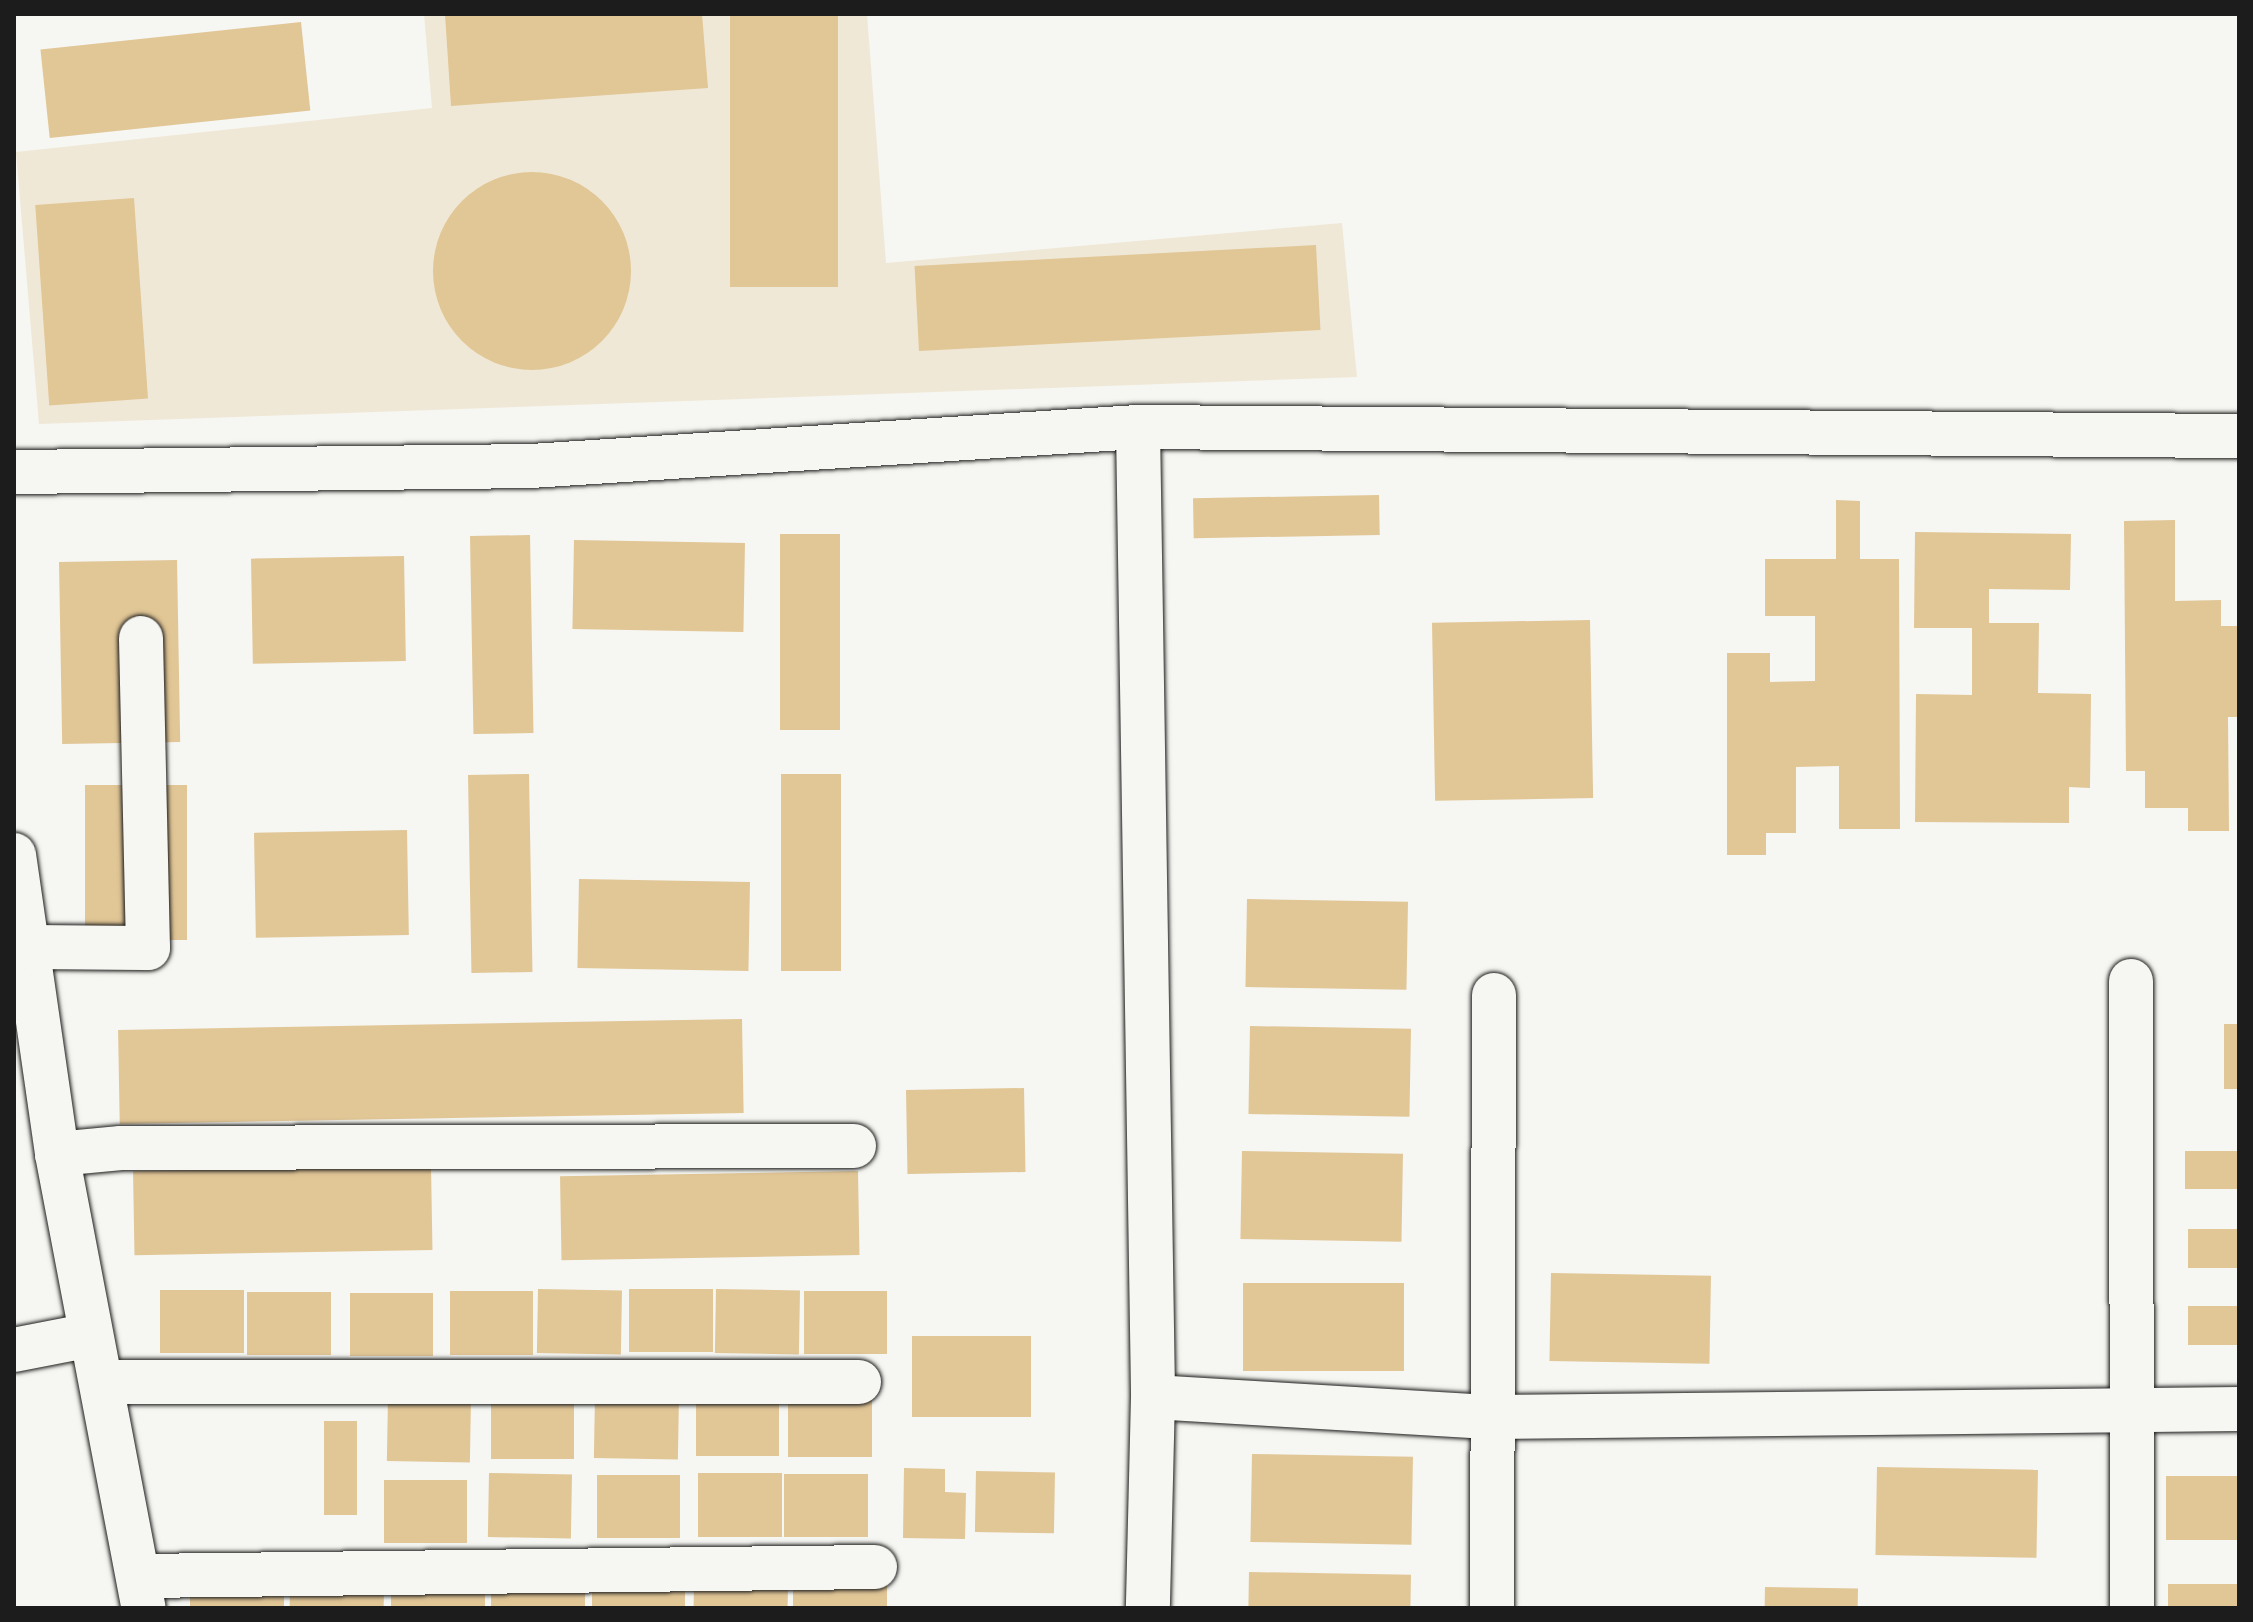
<!DOCTYPE html>
<style>
body{margin:0}
#map{position:relative;width:2253px;height:1622px;overflow:hidden;background:#f6f6f2;font-family:Delius,sans-serif}
div>[style]{position:absolute}
[style*='--x']{left:calc(var(--x)*1px);top:calc(var(--y)*1px);width:calc(var(--w)*1px);rotate:calc(var(--a)*1deg)}
.built>*{inset:0;background:#f0e8d6}
.building>*{inset:0;background:#e1c696;transform-origin:0 0}
.round{border-radius:50%}
.roads{filter:drop-shadow(0 0 2px #1c1c1c) drop-shadow(0 0 2px #1c1c1c)}
.minor>*{height:44px;margin:-22px;padding:0 22px;transform-origin:22px;border-radius:22px;background:#f6f6f2}
span{translate:-50% -50%;white-space:nowrap;text-align:center;line-height:1.15;-webkit-text-stroke:6px #f6f6f2;paint-order:stroke}
.frame{position:absolute;inset:0;border:16px solid #1c1c1c;pointer-events:none}
</style>
<div id="map">
<div class="built">
<i style="clip-path:polygon(424px 14px,867px 14px,886px 263px,1342px 223px,1357px 377px,39px 424px,16px 152px,432px 108px)"></i>
</div>
<div class="building">
<i style="clip-path:polygon(445px 14px,702px 14px,708px 88px,451px 106px)"></i>
<i style="left:730px;top:14px;width:108px;height:273px"></i>
<i style="left:301px;top:22px;width:89px;height:262px;rotate:84deg"></i>
<i class="round" style="left:433px;top:172px;width:198px;height:198px"></i>
<i style="left:134px;top:198px;width:201px;height:99px;rotate:86deg"></i>
<i style="left:1316px;top:245px;width:85px;height:402px;rotate:87deg"></i>
<i style="left:1379px;top:495px;width:40px;height:186px;rotate:89deg"></i>
<i style="clip-path:polygon(1836px 500px,1860px 501px,1860px 559px,1899px 559px,1900px 829px,1839px 829px,1839px 766px,1796px 767px,1796px 833px,1766px 833px,1766px 855px,1727px 855px,1727px 653px,1770px 653px,1770px 682px,1815px 681px,1815px 616px,1765px 616px,1765px 559px,1836px 559px)"></i>
<i style="clip-path:polygon(2175px 520px,2175px 601px,2221px 600px,2221px 626px,2239px 626px,2239px 717px,2228px 717px,2229px 831px,2188px 831px,2188px 808px,2145px 808px,2145px 771px,2126px 771px,2124px 521px)"></i>
<i style="clip-path:polygon(1915px 532px,2071px 534px,2070px 590px,1989px 589px,1989px 623px,2039px 623px,2038px 693px,2091px 694px,2090px 788px,2069px 787px,2069px 823px,1915px 822px,1916px 694px,1972px 695px,1972px 628px,1914px 628px)"></i>
<i style="left:780px;top:534px;width:60px;height:196px"></i>
<i style="left:530px;top:535px;width:198px;height:60px;rotate:89deg"></i>
<i style="left:574px;top:540px;width:171px;height:89px;rotate:1deg"></i>
<i style="left:404px;top:556px;width:105px;height:153px;rotate:89deg"></i>
<i style="left:177px;top:560px;width:182px;height:118px;rotate:89deg"></i>
<i style="left:1590px;top:620px;width:178px;height:158px;rotate:89deg"></i>
<i style="left:529px;top:774px;width:198px;height:61px;rotate:89deg"></i>
<i style="left:781px;top:774px;width:60px;height:197px"></i>
<i style="left:85px;top:785px;width:102px;height:155px"></i>
<i style="left:407px;top:830px;width:105px;height:153px;rotate:89deg"></i>
<i style="left:579px;top:879px;width:171px;height:89px;rotate:1deg"></i>
<i style="left:1247px;top:899px;width:161px;height:88px;rotate:1deg"></i>
<i style="left:742px;top:1019px;width:94px;height:624px;rotate:89deg"></i>
<i style="left:2224px;top:1024px;width:15px;height:65px"></i>
<i style="left:1250px;top:1026px;width:161px;height:88px;rotate:1deg"></i>
<i style="left:1024px;top:1088px;width:84px;height:118px;rotate:89deg"></i>
<i style="left:1242px;top:1151px;width:161px;height:88px;rotate:1deg"></i>
<i style="left:2239px;top:1151px;width:38px;height:54px;rotate:90deg"></i>
<i style="left:431px;top:1166px;width:84px;height:298px;rotate:89deg"></i>
<i style="left:858px;top:1171px;width:84px;height:298px;rotate:89deg"></i>
<i style="left:2239px;top:1229px;width:39px;height:51px;rotate:90deg"></i>
<i style="left:1551px;top:1273px;width:160px;height:88px;rotate:1deg"></i>
<i style="left:1243px;top:1283px;width:161px;height:88px"></i>
<i style="left:538px;top:1289px;width:84px;height:64px;rotate:1deg"></i>
<i style="left:629px;top:1289px;width:84px;height:63px"></i>
<i style="left:716px;top:1289px;width:84px;height:64px;rotate:1deg"></i>
<i style="left:160px;top:1290px;width:84px;height:63px"></i>
<i style="left:533px;top:1291px;width:64px;height:83px;rotate:90deg"></i>
<i style="left:804px;top:1291px;width:83px;height:63px"></i>
<i style="left:247px;top:1292px;width:84px;height:63px"></i>
<i style="left:350px;top:1293px;width:83px;height:63px"></i>
<i style="left:2239px;top:1306px;width:39px;height:51px;rotate:90deg"></i>
<i style="left:912px;top:1336px;width:119px;height:81px"></i>
<i style="left:696px;top:1393px;width:83px;height:63px"></i>
<i style="left:595px;top:1394px;width:84px;height:64px;rotate:1deg"></i>
<i style="left:788px;top:1394px;width:84px;height:63px"></i>
<i style="left:491px;top:1396px;width:83px;height:63px"></i>
<i style="left:388px;top:1397px;width:83px;height:64px;rotate:1deg"></i>
<i style="left:324px;top:1421px;width:33px;height:94px"></i>
<i style="left:1252px;top:1454px;width:161px;height:88px;rotate:1deg"></i>
<i style="left:1877px;top:1467px;width:161px;height:88px;rotate:1deg"></i>
<i style="clip-path:polygon(904px 1468px,945px 1469px,945px 1492px,966px 1493px,965px 1539px,903px 1538px)"></i>
<i style="left:976px;top:1471px;width:79px;height:61px;rotate:1deg"></i>
<i style="left:489px;top:1473px;width:83px;height:64px;rotate:1deg"></i>
<i style="left:698px;top:1473px;width:84px;height:64px"></i>
<i style="left:784px;top:1474px;width:84px;height:63px"></i>
<i style="left:597px;top:1475px;width:83px;height:63px"></i>
<i style="left:2166px;top:1476px;width:73px;height:64px"></i>
<i style="left:384px;top:1480px;width:83px;height:63px"></i>
<i style="left:1249px;top:1572px;width:162px;height:36px;rotate:1deg"></i>
<i style="left:694px;top:1584px;width:94px;height:24px;rotate:1deg"></i>
<i style="left:2239px;top:1584px;width:24px;height:71px;rotate:90deg"></i>
<i style="left:793px;top:1585px;width:94px;height:23px"></i>
<i style="left:190px;top:1587px;width:94px;height:21px"></i>
<i style="left:290px;top:1587px;width:94px;height:21px;rotate:1deg"></i>
<i style="left:1765px;top:1587px;width:93px;height:21px;rotate:1deg"></i>
<i style="left:391px;top:1588px;width:94px;height:20px"></i>
<i style="left:491px;top:1588px;width:94px;height:20px"></i>
<i style="left:592px;top:1588px;width:93px;height:20px"></i>
</div>
<div class="roads">
<div class="minor">
<i style="--x:1138;--y:427;--w:970;--a:89.11"></i>
<i style="--x:1153;--y:1397;--w:211;--a:91.4"></i>
<i style="--x:14;--y:472;--w:517;--a:-0.66"></i>
<i style="--x:531;--y:466;--w:608;--a:-3.68"></i>
<i style="--x:1138;--y:427;--w:1101;--a:0.47"></i>
<i style="--x:14;--y:855;--w:302;--a:81.8"></i>
<i style="--x:57;--y:1154;--w:462;--a:79.2"></i>
<i style="--x:27;--y:947;--w:121;--a:0.5"></i>
<i style="--x:148;--y:948;--w:310;--a:-91.3"></i>
<i style="--x:2131;--y:981;--w:627;--a:89.91"></i>
<i style="--x:57;--y:1154;--w:64;--a:-5.4"></i>
<i style="--x:121;--y:1148;--w:733;--a:-0.16"></i>
<i style="--x:14;--y:1350;--w:78;--a:-11"></i>
<i style="--x:102;--y:1382;--w:757;--a:0"></i>
<i style="--x:1153;--y:1397;--w:340;--a:3.4"></i>
<i style="--x:1492;--y:1417;--w:747;--a:-0.61"></i>
<i style="--x:139;--y:1576;--w:736;--a:-0.7"></i>
<i style="--x:1492;--y:1608;--w:613;--a:-89.81"></i>
</div>
</div>
<div class="frame"></div>
</div>
